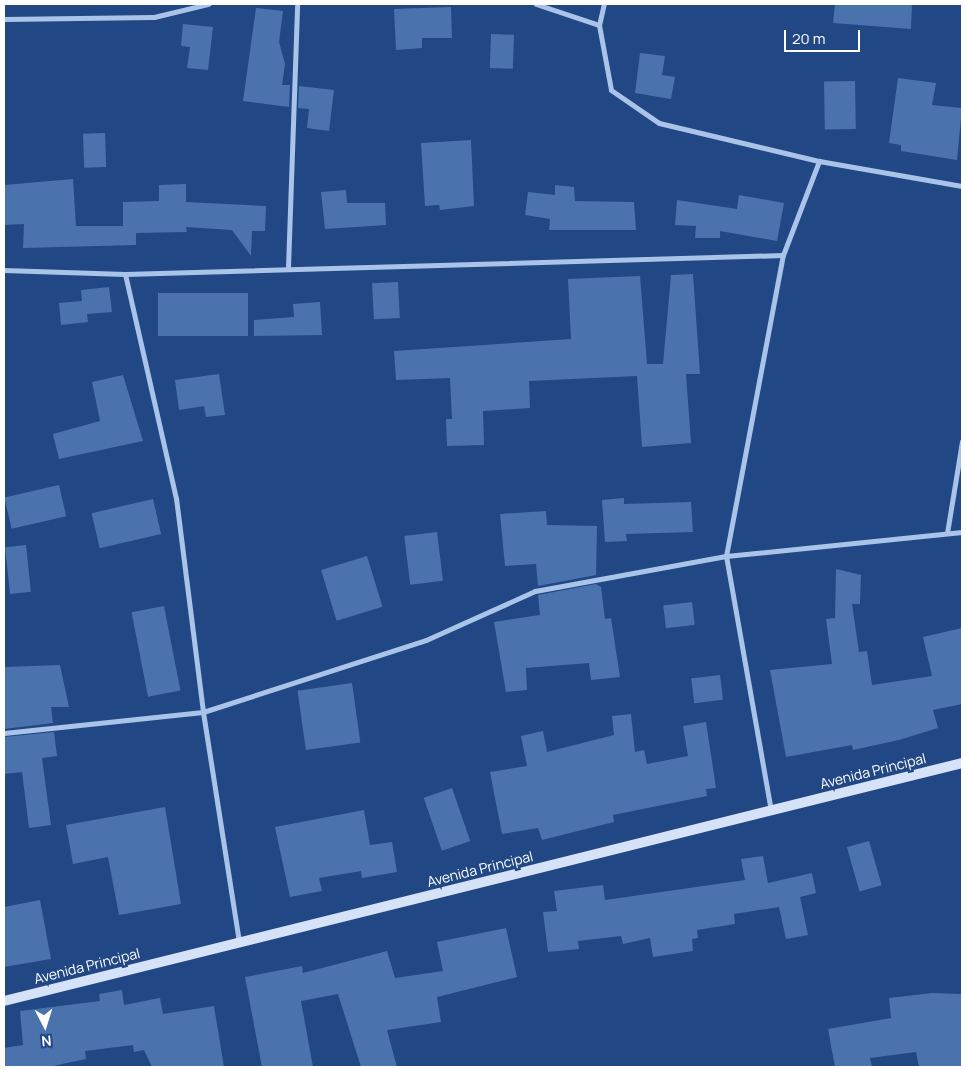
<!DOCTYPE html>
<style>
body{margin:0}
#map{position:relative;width:966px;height:1071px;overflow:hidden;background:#214885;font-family:Manrope,sans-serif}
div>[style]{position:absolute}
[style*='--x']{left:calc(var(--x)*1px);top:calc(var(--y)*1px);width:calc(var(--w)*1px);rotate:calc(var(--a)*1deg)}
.building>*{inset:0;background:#4a72ad;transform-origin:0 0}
.street>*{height:5px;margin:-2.5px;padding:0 2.5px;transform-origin:2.5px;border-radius:2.5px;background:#aac4e9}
.secondary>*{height:10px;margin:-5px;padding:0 5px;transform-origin:5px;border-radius:5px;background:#d5e2f7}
span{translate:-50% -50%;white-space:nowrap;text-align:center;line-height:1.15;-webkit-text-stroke:5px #214885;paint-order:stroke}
.street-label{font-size:14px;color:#fff}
.frame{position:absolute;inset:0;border:5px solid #fff;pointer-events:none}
.north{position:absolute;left:20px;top:1001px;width:50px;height:50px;-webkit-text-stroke:4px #214885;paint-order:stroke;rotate:175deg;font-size:14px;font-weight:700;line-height:20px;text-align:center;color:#fff}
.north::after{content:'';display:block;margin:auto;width:18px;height:22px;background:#fff;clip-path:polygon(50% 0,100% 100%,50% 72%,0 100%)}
.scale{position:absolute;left:784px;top:30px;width:76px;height:22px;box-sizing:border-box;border:2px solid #fff;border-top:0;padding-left:6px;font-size:15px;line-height:18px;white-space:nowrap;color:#fff;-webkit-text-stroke:4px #214885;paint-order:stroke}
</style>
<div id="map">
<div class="building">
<i style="clip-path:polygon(835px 4px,912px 4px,911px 29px,833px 23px)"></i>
<i style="clip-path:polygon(451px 7px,452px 38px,422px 38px,422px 48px,396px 50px,394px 9px)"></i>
<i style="clip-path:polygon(256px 8px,283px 11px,279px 42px,285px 64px,282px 85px,290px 85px,289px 107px,243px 101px)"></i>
<i style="clip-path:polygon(183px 24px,213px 27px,208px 70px,187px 68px,190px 47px,181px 46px)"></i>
<i style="left:491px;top:34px;width:23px;height:34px;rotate:2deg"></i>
<i style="clip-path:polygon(640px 53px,665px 56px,662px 75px,675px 77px,671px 99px,635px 93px)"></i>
<i style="clip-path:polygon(898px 78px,936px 83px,932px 105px,962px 108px,957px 160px,901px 151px,901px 145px,889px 143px)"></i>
<i style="left:855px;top:81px;width:48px;height:31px;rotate:89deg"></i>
<i style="clip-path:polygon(299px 86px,334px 90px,329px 131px,307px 128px,309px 109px,298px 108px)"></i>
<i style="left:105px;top:133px;width:34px;height:22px;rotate:88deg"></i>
<i style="clip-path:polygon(471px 140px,474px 206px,440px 210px,439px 205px,425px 206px,421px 143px)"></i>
<i style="clip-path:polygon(73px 179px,76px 226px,123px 226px,123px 202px,159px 201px,159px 185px,186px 184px,186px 202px,266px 206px,265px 231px,252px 231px,251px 256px,232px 230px,186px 227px,187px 232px,136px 233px,136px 245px,23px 248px,24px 224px,4px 225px,4px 185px)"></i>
<i style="clip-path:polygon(555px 185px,574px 187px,575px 201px,634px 202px,636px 230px,549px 230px,550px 219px,525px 215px,528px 192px,555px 195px)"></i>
<i style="clip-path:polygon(346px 190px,347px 203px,385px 203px,386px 225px,325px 229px,321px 192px)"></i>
<i style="clip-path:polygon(739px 195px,784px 203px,777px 241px,720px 231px,720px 238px,695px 238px,696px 226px,675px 225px,677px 200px,737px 209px)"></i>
<i style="clip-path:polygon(693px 274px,700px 374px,686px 374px,691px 443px,642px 447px,637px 376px,529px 381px,530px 408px,483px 411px,484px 445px,447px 446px,446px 419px,452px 419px,450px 378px,396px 380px,394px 351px,571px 339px,568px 279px,640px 276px,647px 364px,663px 364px,671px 275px)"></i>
<i style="left:398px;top:282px;width:36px;height:26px;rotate:87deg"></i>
<i style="clip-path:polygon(109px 287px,112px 312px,87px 314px,88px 322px,61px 325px,59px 303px,82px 301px,81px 290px)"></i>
<i style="left:248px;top:293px;width:43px;height:90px;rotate:90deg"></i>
<i style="clip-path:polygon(320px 302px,322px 335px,254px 336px,254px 320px,294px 317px,293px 304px)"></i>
<i style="clip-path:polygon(219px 374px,225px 415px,206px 417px,204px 406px,179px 410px,175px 380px)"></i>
<i style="clip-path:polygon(123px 375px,143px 441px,59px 459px,53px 434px,100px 421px,92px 382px)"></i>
<i style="left:59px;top:485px;width:32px;height:56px;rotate:77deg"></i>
<i style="clip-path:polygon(624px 498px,624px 504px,691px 502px,693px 532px,626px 534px,627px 541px,605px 542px,602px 500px)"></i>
<i style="left:153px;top:499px;width:36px;height:63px;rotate:77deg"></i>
<i style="clip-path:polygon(546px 511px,547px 525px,597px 526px,596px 575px,538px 586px,536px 564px,505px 566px,500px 514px)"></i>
<i style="left:437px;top:532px;width:49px;height:33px;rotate:83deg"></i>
<i style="left:26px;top:545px;width:47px;height:21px;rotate:84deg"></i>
<i style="left:367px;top:556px;width:53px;height:48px;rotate:73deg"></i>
<i style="clip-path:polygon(836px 569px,861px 575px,860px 604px,852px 604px,859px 652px,867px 651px,872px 685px,932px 676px,923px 637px,962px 628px,962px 704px,933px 710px,938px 728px,899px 740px,853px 750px,852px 745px,786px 757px,770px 670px,832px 664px,826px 619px,835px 618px)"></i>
<i style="clip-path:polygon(596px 584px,601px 587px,605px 619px,611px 618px,620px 677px,591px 680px,589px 663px,526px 668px,527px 690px,506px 692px,494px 622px,540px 615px,538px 595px)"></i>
<i style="left:692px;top:602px;width:23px;height:29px;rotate:83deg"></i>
<i style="left:164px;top:606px;width:86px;height:33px;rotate:79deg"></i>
<i style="clip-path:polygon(60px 665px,69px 707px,51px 707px,53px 723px,4px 729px,4px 667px)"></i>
<i style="left:720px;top:675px;width:25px;height:29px;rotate:83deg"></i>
<i style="left:352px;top:683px;width:60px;height:55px;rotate:82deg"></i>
<i style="clip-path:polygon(631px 714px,635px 752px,644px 750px,647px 764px,688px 756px,683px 726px,706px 722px,716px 788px,706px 789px,707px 796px,613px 815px,614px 822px,542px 840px,538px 828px,502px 834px,490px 772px,527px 766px,521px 736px,543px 731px,547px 752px,614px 735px,612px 716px)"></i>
<i style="clip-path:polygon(54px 732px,57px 756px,42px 758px,51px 825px,29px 828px,22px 772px,4px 774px,4px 737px)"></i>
<i style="left:452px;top:788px;width:56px;height:30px;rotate:71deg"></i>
<i style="clip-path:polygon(165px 807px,181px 904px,119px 915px,108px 857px,73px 864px,66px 825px)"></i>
<i style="clip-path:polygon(364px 810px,370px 845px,392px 842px,397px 872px,362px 878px,361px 871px,319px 878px,322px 891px,290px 897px,275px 827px)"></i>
<i style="left:869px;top:841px;width:46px;height:23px;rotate:74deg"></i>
<i style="clip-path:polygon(763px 856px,768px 883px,812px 873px,816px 893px,800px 897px,808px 935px,786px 939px,779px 907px,734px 914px,735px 924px,697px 930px,698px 938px,692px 939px,693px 951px,653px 957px,650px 938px,623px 944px,621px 936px,578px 941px,579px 949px,548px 952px,543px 912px,557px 911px,554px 891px,603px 885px,605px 900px,745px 880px,741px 859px)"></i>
<i style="clip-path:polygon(40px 900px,51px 959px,4px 967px,4px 907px)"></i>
<i style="clip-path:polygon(506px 928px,517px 977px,437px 997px,441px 1022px,387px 1030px,397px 1067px,361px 1067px,338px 994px,301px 1001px,313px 1067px,262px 1067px,245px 977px,302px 966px,303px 973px,387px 951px,395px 978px,443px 971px,437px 942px)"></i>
<i style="clip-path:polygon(122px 990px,124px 1005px,160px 998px,163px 1014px,214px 1006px,224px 1067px,152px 1067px,144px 1050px,134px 1052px,133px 1045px,85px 1051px,86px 1059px,48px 1067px,4px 1067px,4px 1048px,23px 1045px,20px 1011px,100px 1001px,99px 994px)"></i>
<i style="clip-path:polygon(932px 993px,962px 994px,962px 1067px,919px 1067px,916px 1052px,870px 1058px,872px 1067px,835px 1067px,828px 1029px,891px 1018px,889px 998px)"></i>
</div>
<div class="street">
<i style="--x:536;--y:4;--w:66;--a:18.4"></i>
<i style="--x:599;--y:25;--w:66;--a:79.5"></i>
<i style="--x:611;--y:90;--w:58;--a:34.5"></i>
<i style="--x:659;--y:123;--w:164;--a:13.4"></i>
<i style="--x:819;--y:161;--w:145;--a:9.9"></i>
<i style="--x:4;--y:19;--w:150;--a:-0.8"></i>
<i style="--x:154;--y:17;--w:56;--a:-13.5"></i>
<i style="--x:599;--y:25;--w:22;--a:-77"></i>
<i style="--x:288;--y:267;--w:263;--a:-88"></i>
<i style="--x:4;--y:270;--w:121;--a:1.9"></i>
<i style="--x:125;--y:274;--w:230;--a:77.2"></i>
<i style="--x:176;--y:498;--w:216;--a:82.8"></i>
<i style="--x:203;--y:712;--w:233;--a:81.1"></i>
<i style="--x:125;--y:274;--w:658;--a:-1.65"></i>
<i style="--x:947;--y:533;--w:93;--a:-80.7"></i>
<i style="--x:4;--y:733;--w:200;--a:-6"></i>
<i style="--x:203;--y:712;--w:234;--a:-17.9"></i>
<i style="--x:426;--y:640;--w:120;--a:-24.2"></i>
<i style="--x:535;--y:591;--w:194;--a:-10.4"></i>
<i style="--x:726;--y:556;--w:237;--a:-5.8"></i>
<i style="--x:771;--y:811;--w:259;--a:-100"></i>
<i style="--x:726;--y:556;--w:306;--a:-79.3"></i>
<i style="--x:783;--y:255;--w:101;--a:-69"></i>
</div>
<div class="secondary">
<i style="--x:4;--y:1001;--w:987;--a:-13.95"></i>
</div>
<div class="street-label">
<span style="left:873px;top:771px;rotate:-14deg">Avenida Principal</span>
<span style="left:480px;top:869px;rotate:-14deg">Avenida Principal</span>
<span style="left:87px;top:966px;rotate:-14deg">Avenida Principal</span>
</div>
<div class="frame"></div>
<div class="north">N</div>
<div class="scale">20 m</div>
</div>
